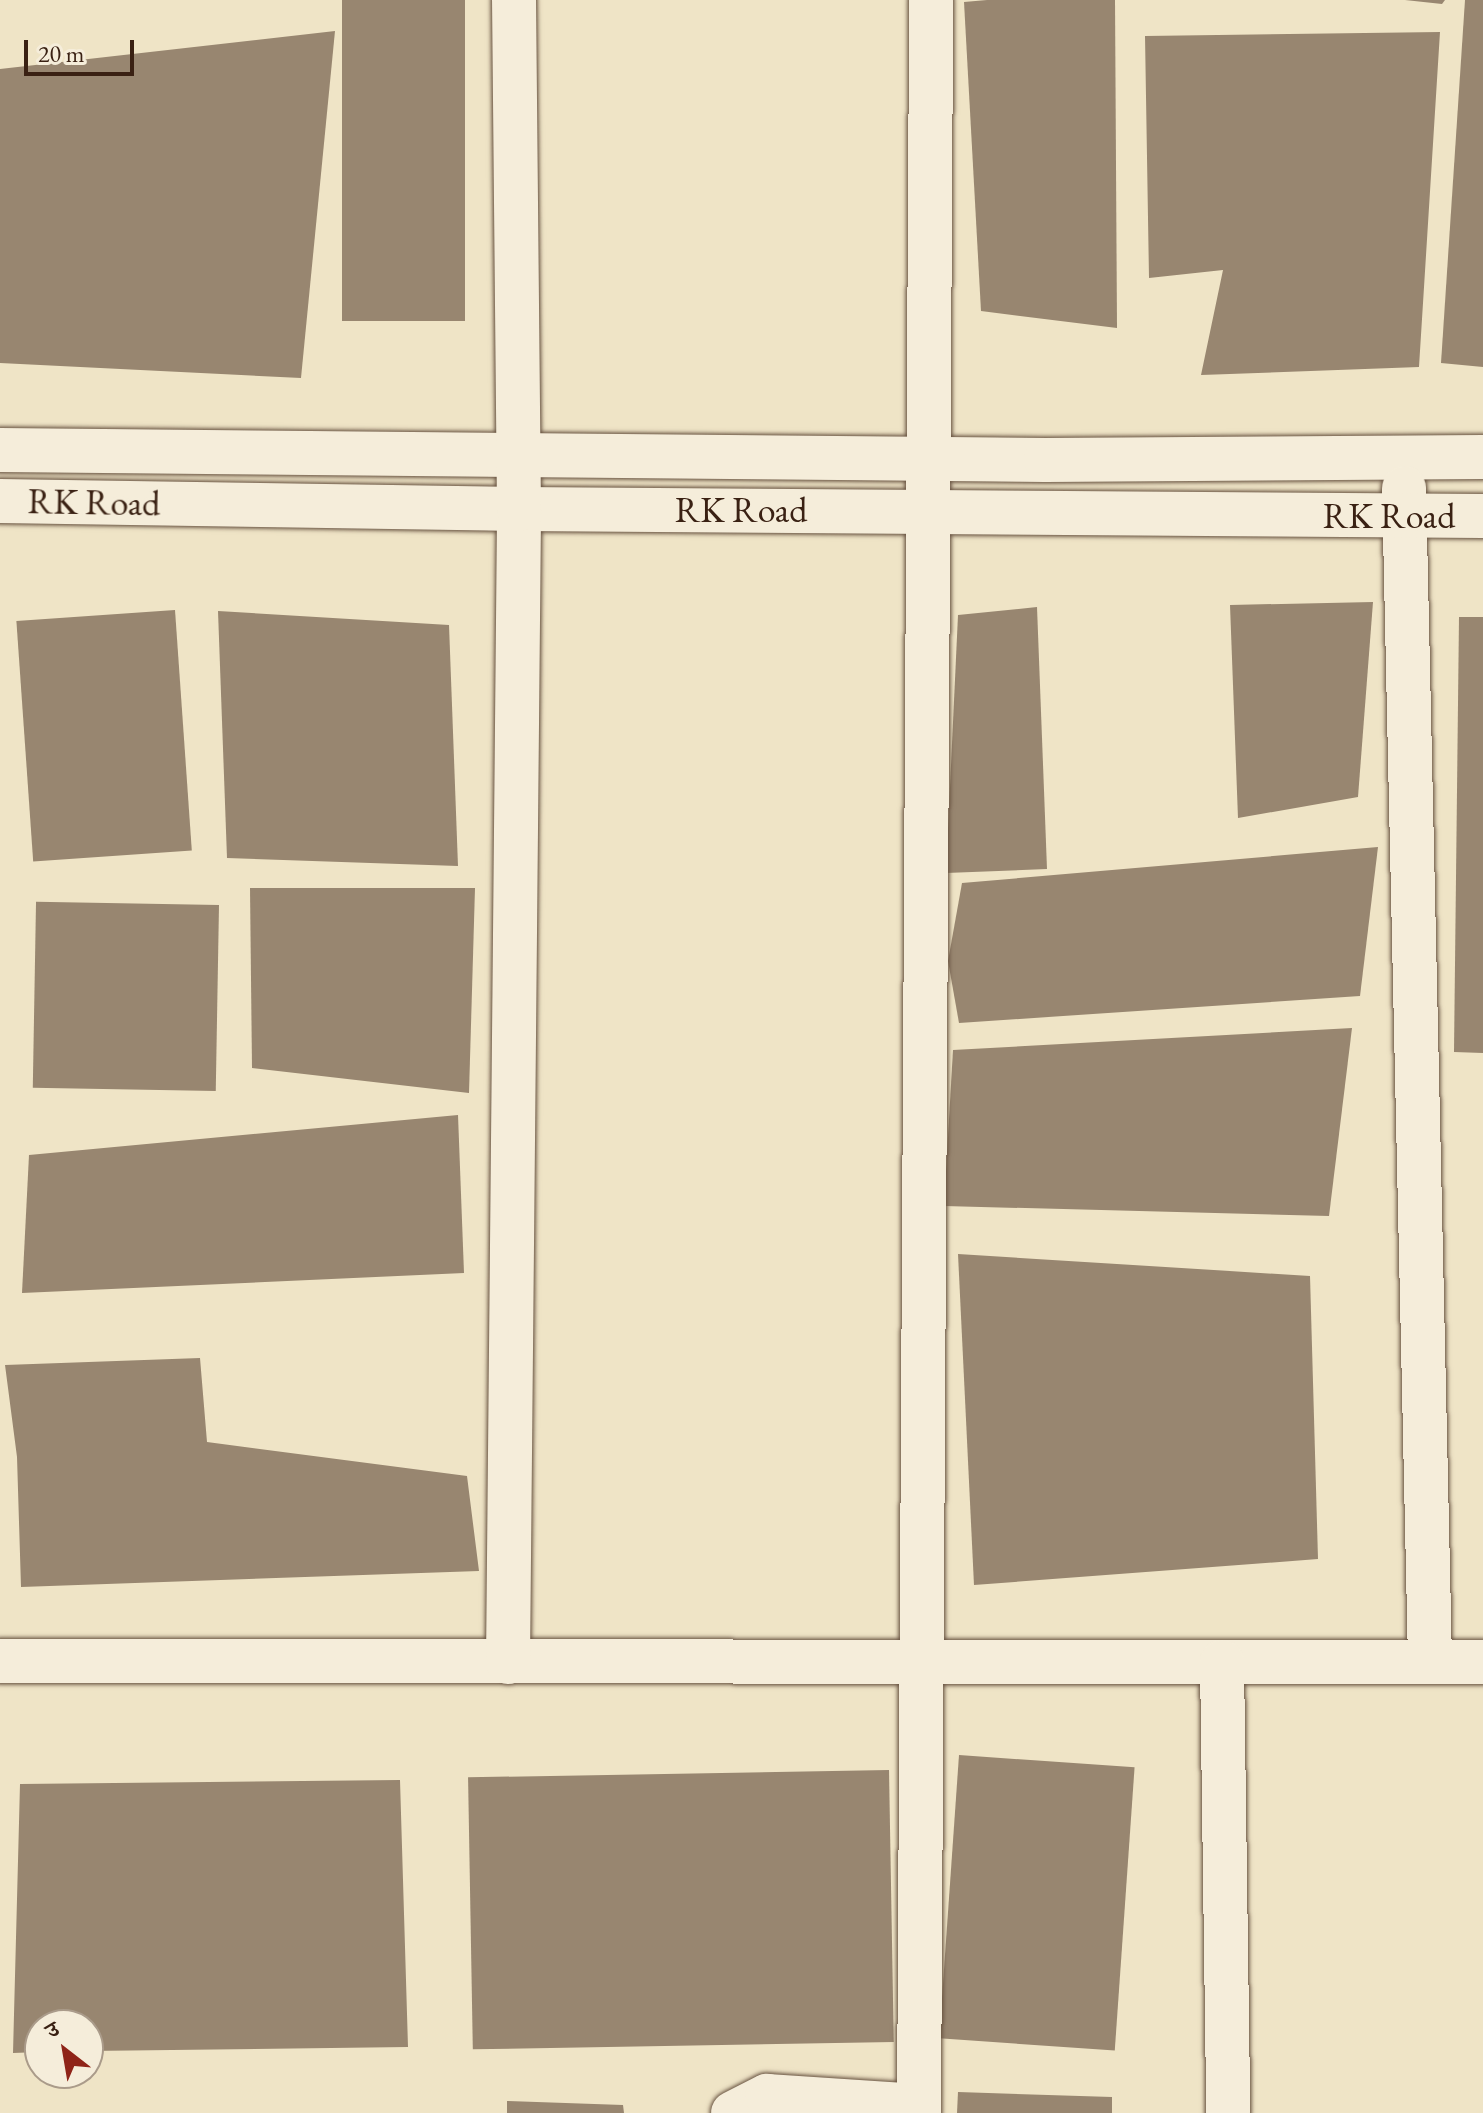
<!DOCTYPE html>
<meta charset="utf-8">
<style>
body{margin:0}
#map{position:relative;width:1483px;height:2113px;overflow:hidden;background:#efe4c6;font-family:"EB Garamond","Noto Serif Devanagari",serif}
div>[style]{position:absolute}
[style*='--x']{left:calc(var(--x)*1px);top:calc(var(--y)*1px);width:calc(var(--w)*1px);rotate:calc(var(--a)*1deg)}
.building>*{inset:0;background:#988670;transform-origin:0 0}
.roads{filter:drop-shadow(0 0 2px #675240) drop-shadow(0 0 2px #675240)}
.minor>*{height:44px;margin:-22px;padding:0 22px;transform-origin:22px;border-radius:22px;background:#f5edda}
span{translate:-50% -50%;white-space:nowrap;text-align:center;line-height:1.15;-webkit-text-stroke:6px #f5edda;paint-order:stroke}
.street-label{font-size:36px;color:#3a2113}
.north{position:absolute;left:24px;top:2009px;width:80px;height:80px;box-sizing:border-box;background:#f5edda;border:2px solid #aa9b8a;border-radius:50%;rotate:329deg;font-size:22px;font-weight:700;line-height:32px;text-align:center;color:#3a2113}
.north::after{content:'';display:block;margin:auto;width:28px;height:36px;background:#8f2418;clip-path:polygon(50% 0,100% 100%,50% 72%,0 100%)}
.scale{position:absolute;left:24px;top:40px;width:110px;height:36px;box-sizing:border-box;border:4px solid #3a2113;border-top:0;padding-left:10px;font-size:24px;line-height:28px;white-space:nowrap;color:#3a2113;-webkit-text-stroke:6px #f5edda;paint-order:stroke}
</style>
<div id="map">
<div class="building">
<i style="left:342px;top:0;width:123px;height:321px"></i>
<i style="clip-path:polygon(987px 0,1115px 0,1117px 328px,981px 311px,964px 2px)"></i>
<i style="clip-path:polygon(1405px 0,1445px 0,1442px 4px)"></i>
<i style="clip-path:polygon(1465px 0,1483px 0,1483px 367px,1441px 363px)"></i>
<i style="clip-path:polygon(335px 31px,301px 378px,0 363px,0 69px)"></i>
<i style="clip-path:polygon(1440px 32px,1419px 367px,1201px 375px,1223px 270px,1149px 278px,1145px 36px)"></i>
<i style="clip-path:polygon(1373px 602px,1358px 797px,1238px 818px,1230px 605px)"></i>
<i style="clip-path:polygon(1037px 607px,1047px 869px,946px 873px,958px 615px)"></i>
<i style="left:175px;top:610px;width:241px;height:159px;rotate:86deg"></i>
<i style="clip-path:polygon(218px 611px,449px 625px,458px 866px,227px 858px)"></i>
<i style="clip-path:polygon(1459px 617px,1483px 617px,1483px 1053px,1454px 1052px)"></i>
<i style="clip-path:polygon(1378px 847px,1360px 996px,959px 1023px,948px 961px,962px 883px)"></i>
<i style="clip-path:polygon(250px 888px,475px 888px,469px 1093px,252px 1068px)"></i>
<i style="left:219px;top:905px;width:186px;height:183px;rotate:91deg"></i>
<i style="clip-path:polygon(1352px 1028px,1329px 1216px,944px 1206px,953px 1050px)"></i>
<i style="clip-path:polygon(458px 1115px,464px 1273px,22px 1293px,29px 1155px)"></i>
<i style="clip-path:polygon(958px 1254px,1310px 1276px,1318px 1559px,974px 1585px)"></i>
<i style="clip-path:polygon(200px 1358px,207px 1442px,467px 1476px,479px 1571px,21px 1587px,17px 1457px,5px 1365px)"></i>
<i style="left:959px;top:1755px;width:176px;height:284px;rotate:4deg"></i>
<i style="left:889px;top:1770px;width:272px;height:421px;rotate:89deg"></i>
<i style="clip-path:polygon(400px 1780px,408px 2047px,88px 2051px,88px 2025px,40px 2025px,40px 2052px,13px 2053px,20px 1784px)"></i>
<i style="clip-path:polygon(958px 2092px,1112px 2097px,1112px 2113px,957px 2113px)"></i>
<i style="clip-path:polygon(507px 2101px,623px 2105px,624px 2113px,507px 2113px)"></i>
</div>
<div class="roads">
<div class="minor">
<i style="--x:0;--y:450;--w:1046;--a:0.55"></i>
<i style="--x:1046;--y:460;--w:437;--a:-0.4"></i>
<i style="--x:1404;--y:488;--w:1174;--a:88.73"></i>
<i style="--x:0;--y:501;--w:519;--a:0.88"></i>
<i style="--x:519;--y:509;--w:964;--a:0.42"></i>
<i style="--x:0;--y:1661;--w:1483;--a:0.04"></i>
<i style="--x:508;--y:1662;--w:1153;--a:-89.45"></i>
<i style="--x:519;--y:509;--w:509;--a:-90.56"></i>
<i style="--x:1222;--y:1662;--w:451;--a:89.2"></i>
<i style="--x:733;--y:2113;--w:38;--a:-27"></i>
<i style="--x:767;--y:2096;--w:152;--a:3.8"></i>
<i style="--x:919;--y:2113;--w:2113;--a:-89.67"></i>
</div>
</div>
<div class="street-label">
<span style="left:94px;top:502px;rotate:1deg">RK Road</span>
<span style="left:741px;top:510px">RK Road</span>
<span style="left:1389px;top:516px">RK Road</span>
</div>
<div class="north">उ</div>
<div class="scale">20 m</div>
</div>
